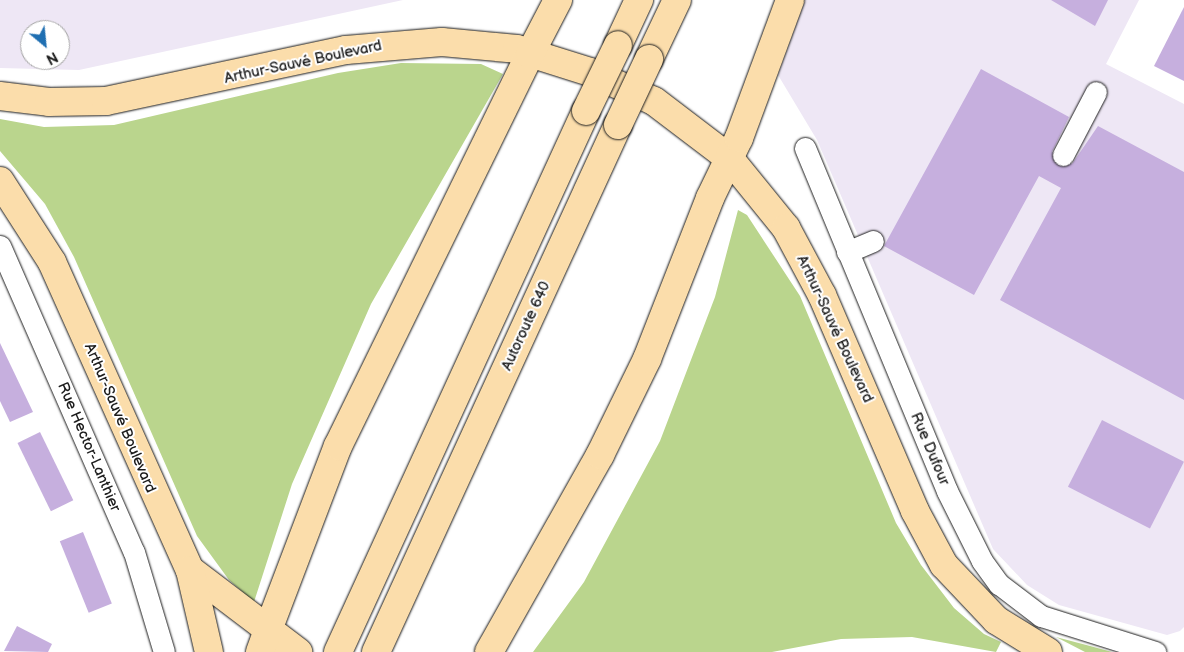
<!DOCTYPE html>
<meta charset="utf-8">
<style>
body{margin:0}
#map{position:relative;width:1184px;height:652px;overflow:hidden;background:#fff;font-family:"Balsamiq Sans",sans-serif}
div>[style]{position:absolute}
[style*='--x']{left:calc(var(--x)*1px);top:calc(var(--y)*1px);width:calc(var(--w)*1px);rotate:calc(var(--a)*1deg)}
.built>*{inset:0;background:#eee7f5}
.green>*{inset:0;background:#bad58d}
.building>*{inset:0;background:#c6afde;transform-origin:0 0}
.roads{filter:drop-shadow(0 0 1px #1c1c1c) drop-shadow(0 0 1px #1c1c1c)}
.minor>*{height:21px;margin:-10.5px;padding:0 10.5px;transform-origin:10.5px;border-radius:10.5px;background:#fff}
.major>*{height:28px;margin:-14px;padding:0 14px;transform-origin:14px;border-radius:14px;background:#fbddab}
.highway>*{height:28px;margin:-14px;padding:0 14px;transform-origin:14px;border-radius:14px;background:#fbddab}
.bridges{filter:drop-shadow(0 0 1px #1c1c1c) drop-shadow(0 0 1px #1c1c1c)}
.highway-bridge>*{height:28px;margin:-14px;padding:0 14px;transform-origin:14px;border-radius:14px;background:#fbddab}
span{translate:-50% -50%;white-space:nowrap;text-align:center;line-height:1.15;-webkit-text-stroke:4px #fff;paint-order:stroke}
.street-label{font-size:15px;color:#1c1c1c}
.north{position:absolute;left:20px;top:20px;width:50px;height:50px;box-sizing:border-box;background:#fff;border:1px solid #a4a4a4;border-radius:50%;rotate:152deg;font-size:14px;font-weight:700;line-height:20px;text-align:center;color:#1c1c1c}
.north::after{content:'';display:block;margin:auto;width:18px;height:22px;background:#1f6fb2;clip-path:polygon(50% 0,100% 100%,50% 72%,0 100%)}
</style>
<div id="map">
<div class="built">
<i style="clip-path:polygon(evenodd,0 0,403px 0,79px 70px,0 68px,0 0,30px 30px,60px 30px,60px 60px,30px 60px,30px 30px)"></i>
<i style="clip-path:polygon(805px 0,1139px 0,1106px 64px,1184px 104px,1184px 627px,1180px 631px,1167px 635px,1059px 605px,1027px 585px,993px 549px,817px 140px,778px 75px)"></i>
</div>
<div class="green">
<i style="clip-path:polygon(401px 63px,481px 64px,503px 74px,371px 304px,292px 484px,254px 602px,229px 580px,197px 536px,74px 257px,45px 204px,0 151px,0 119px,44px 127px,114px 125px,338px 73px)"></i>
<i style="clip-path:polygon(738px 210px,747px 215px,800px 296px,896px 523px,921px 565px,954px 608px,984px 634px,1001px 642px,996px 652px,912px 637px,841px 639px,772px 652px,533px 652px,584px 582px,660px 441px,715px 297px)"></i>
<i style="clip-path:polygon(1056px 637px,1090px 646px,1112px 652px,1085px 652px)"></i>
</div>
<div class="building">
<i style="clip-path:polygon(1051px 0,1108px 0,1095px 26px)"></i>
<i style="clip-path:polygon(1184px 7px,1184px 81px,1154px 66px)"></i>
<i style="clip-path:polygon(981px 69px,1069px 117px,1052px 152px,1072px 164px,1098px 126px,1184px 172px,1184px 400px,1000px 300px,1061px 188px,1039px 176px,974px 295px,884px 246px)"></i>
<i style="clip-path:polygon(0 343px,33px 412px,10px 422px,0 401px)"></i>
<i style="left:1102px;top:420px;width:92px;height:75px;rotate:27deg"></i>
<i style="left:40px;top:432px;width:76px;height:25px;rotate:64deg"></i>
<i style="left:83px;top:532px;width:77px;height:25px;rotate:68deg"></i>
<i style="clip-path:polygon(17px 626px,52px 644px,48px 652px,4px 651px)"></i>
</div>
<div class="roads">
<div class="minor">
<i style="--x:805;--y:148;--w:371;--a:67.5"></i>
<i style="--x:947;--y:491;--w:78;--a:63.4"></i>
<i style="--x:982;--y:561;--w:29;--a:54"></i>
<i style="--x:999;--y:584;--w:53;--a:37.3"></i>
<i style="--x:1041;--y:616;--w:120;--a:17.5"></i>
<i style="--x:1063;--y:155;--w:71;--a:-62.4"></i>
<i style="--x:0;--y:246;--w:334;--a:66.4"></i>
<i style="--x:134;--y:552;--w:104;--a:73.3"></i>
<i style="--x:847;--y:252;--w:28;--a:-23"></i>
</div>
<div class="major">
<i style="--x:0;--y:96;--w:49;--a:7"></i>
<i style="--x:49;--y:102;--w:57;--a:-1"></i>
<i style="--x:106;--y:101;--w:245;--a:-12"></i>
<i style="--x:346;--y:50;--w:96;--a:-4.8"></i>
<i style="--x:442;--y:42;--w:75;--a:5.3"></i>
<i style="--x:517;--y:49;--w:77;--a:17.5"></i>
<i style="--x:590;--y:72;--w:70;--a:24.4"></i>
<i style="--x:654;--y:101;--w:96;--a:37.3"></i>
<i style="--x:730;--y:159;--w:89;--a:50.9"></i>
<i style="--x:786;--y:228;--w:76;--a:61.8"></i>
<i style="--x:822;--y:295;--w:235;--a:66.7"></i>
<i style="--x:915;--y:511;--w:61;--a:61.8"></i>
<i style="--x:944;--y:565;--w:76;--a:46.6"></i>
<i style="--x:996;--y:620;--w:61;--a:31.6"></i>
<i style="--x:0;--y:181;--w:96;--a:57.3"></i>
<i style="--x:52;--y:262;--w:338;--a:65.9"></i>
<i style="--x:190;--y:570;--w:136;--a:37.2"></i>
<i style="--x:268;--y:630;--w:197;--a:-69.2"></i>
<i style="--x:338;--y:446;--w:436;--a:-63.9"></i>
<i style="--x:489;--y:652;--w:226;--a:-60.6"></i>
<i style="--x:600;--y:455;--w:107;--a:-63.9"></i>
<i style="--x:647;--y:359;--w:173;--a:-68.6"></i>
<i style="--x:710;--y:198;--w:67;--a:-64.2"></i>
<i style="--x:739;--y:138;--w:147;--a:-69.7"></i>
</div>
<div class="highway">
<i style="--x:618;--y:45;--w:50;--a:-65"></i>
<i style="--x:530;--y:54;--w:61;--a:-62.6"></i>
<i style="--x:649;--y:59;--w:65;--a:-64.6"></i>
<i style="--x:190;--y:570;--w:84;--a:77"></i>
<i style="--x:260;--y:652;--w:23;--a:-70"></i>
<i style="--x:338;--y:652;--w:595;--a:-65.37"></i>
<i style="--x:376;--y:652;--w:580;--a:-65.34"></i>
</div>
</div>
<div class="bridges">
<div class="highway-bridge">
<i style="--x:586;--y:111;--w:73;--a:-64.1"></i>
<i style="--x:618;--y:125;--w:73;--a:-64.8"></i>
</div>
</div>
<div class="street-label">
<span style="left:303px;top:62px;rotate:-12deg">Arthur-Sauvé Boulevard</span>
<span style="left:526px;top:326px;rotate:-65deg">Autoroute 640</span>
<span style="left:835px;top:329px;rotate:65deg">Arthur-Sauvé Boulevard</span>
<span style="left:120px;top:418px;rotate:67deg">Arthur-Sauvé Boulevard</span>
<span style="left:89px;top:447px;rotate:67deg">Rue Hector-Lanthier</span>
<span style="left:930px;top:449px;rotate:67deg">Rue Dufour</span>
</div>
<div class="north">N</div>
</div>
